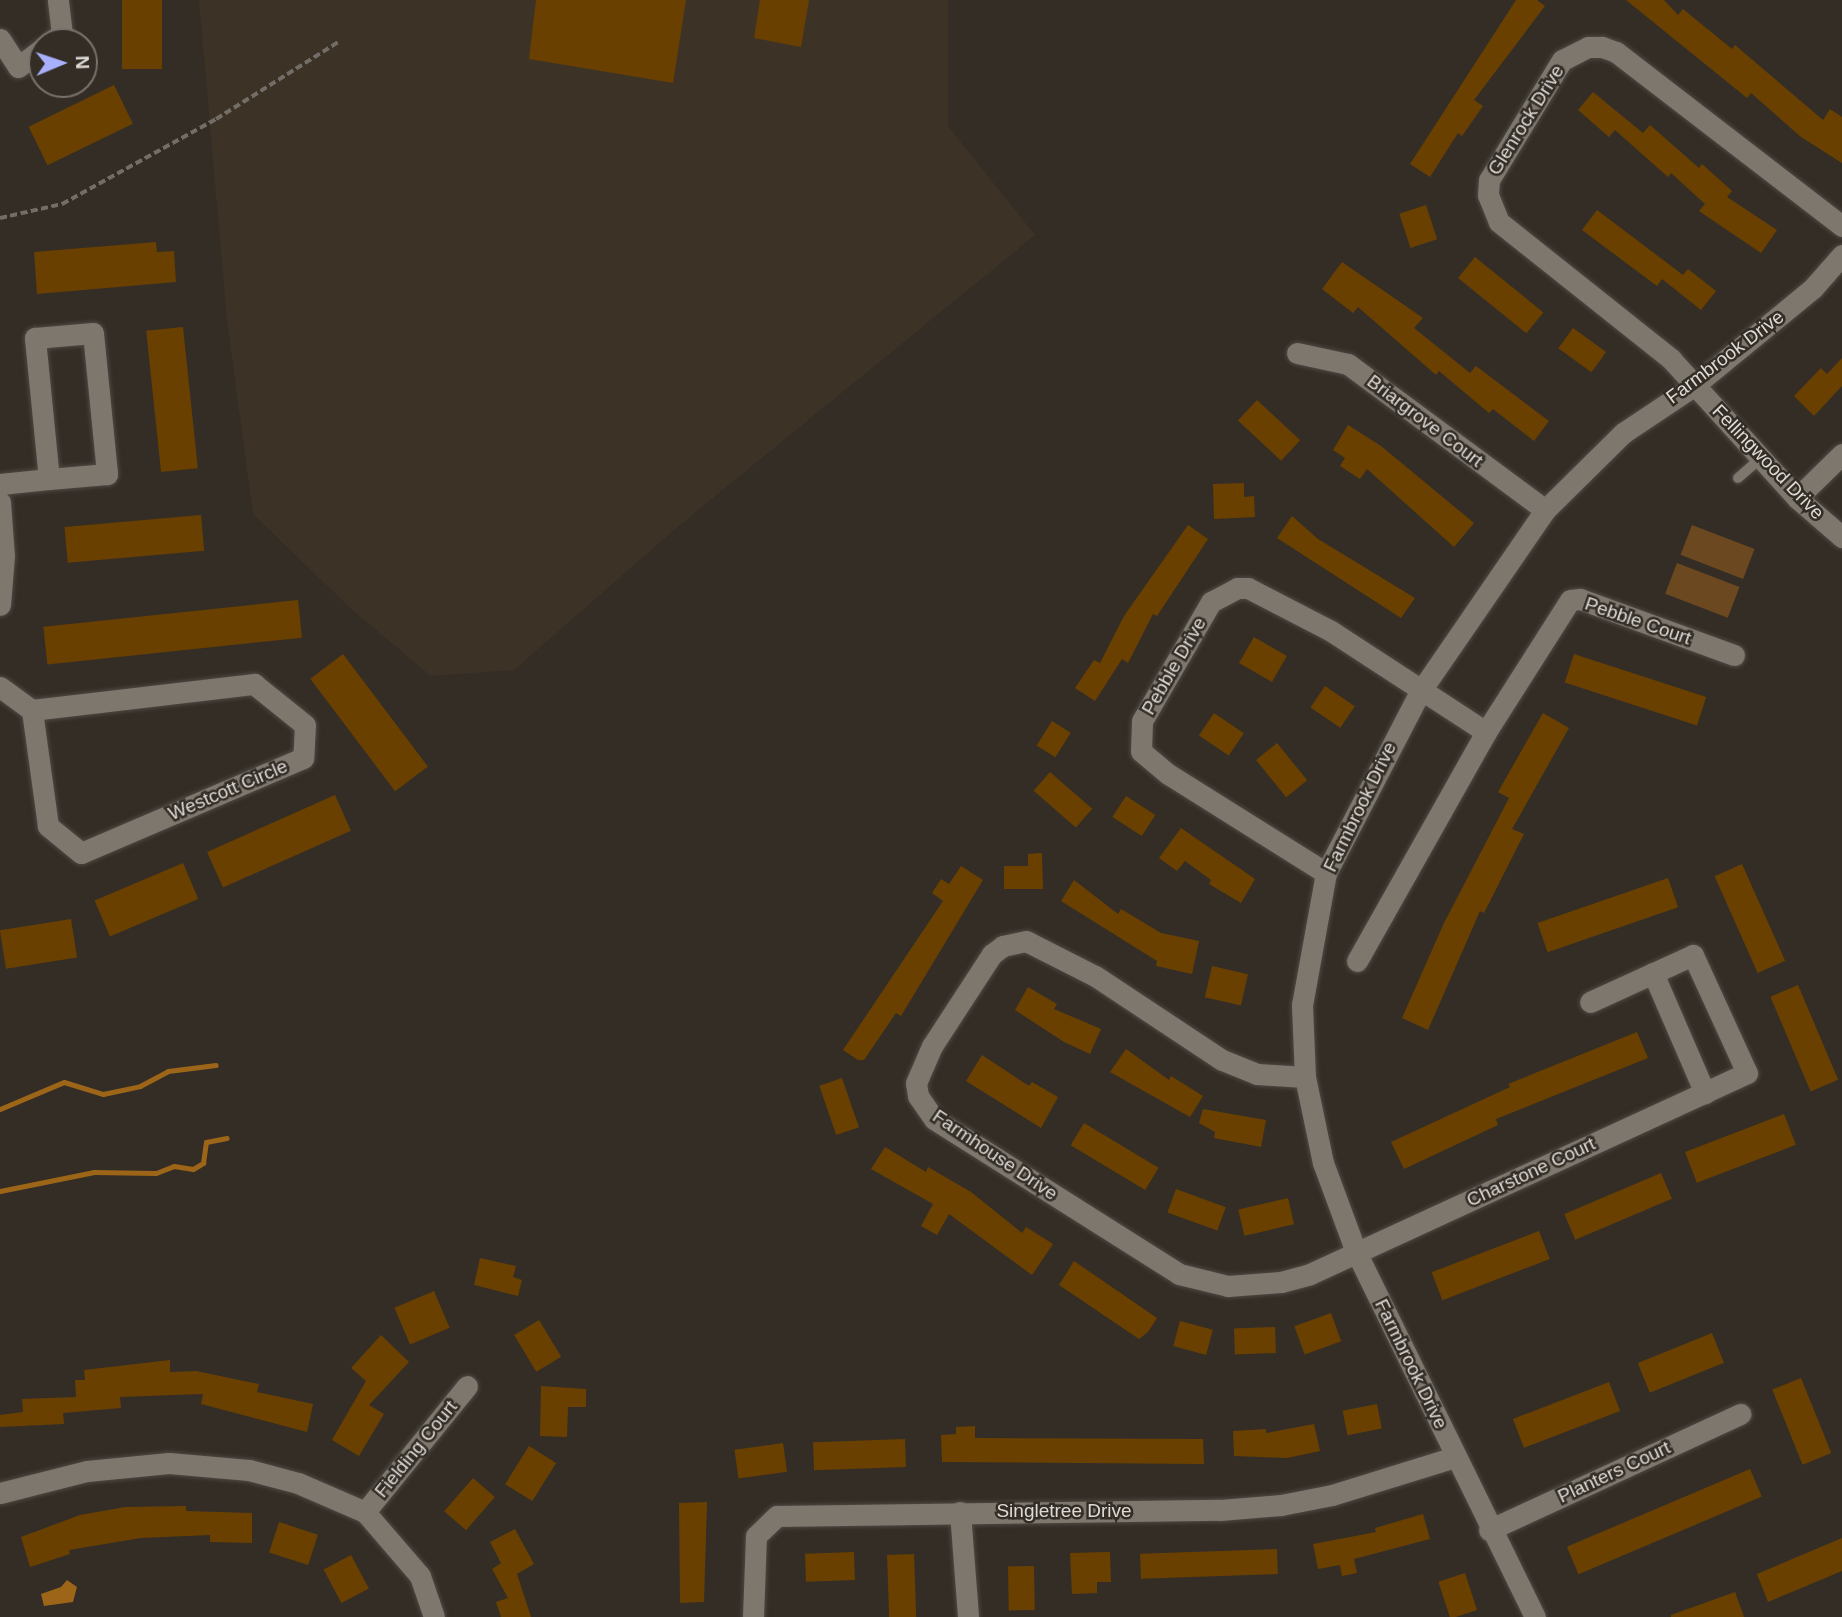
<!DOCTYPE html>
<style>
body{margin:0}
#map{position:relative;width:1842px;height:1617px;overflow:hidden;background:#332d26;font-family:Helvetica,sans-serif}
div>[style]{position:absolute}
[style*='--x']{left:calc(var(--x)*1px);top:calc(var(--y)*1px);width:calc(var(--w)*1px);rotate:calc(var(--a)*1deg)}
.built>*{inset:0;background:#3d3226}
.green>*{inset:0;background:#6b481f;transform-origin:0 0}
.water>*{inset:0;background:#9d6517}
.stream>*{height:5px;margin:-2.5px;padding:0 2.5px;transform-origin:2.5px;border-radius:2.5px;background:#9d6517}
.building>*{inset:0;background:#6a4000;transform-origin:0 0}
.path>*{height:3.5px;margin-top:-1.75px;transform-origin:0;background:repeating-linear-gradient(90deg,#726d67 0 7px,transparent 0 10.5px)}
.roads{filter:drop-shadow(0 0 2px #4e4843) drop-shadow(0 0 2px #4e4843)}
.lane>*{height:10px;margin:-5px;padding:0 5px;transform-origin:5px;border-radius:5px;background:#7e776e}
.street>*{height:21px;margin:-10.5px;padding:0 10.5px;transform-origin:10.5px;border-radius:10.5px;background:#7e776e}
span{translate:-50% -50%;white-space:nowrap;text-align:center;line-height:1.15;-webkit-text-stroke:5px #332d26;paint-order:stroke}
.street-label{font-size:19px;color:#dedad6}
.north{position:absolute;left:28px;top:28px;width:70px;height:70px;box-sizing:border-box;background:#332d26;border:2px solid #77726c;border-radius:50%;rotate:88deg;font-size:19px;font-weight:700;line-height:28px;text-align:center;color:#dedad6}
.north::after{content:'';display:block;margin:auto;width:24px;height:32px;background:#a8b0fc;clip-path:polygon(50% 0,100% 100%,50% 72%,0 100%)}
</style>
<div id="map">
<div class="built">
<i style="clip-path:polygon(199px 0,948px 0,948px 126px,1035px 235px,681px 524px,514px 670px,431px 676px,350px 608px,253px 514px,227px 320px)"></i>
</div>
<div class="green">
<i style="left:1692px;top:525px;width:67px;height:32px;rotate:21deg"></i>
<i style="left:1677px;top:563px;width:67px;height:33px;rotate:21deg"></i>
</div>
<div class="water">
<i style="clip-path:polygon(67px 1580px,77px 1587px,73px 1602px,44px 1606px,41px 1594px,61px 1587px)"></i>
</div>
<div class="stream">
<i style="--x:0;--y:1109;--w:69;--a:-22.9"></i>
<i style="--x:64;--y:1082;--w:41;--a:17.1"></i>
<i style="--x:103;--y:1094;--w:38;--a:-12"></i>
<i style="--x:140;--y:1086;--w:32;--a:-28"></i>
<i style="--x:168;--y:1071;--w:48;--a:-7.1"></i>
<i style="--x:0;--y:1191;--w:96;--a:-11.4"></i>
<i style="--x:94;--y:1172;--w:62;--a:0.9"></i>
<i style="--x:156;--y:1173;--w:19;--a:-21"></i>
<i style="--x:174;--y:1166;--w:19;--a:9"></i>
<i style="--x:193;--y:1169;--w:12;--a:-31"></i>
<i style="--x:203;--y:1163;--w:21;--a:-82"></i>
<i style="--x:206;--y:1142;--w:21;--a:-11"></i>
</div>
<div class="building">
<i style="left:122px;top:0;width:40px;height:69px"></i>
<i style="clip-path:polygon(536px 0,686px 0,673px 83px,529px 59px)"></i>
<i style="clip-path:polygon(760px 0,809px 0,801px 47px,754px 38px)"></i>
<i style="clip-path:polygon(1516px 0,1537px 0,1545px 6px,1474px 100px,1483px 106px,1462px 136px,1458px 133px,1430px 177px,1410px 164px)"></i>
<i style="clip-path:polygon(1626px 0,1664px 0,1678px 15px,1683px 9px,1732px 49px,1735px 45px,1823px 120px,1830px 109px,1842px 117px,1842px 163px,1801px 137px,1751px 93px,1747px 98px)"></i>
<i style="left:114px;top:85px;width:43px;height:95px;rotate:64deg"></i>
<i style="clip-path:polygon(1593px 92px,1643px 133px,1650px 125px,1699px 168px,1702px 164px,1732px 191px,1727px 197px,1777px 230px,1761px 253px,1699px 211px,1705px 204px,1671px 173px,1668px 177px,1615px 130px,1609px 137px,1578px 110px)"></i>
<i style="left:1426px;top:205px;width:36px;height:28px;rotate:72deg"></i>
<i style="clip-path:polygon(1597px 210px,1683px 275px,1688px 269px,1716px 291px,1701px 310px,1662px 279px,1657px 286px,1582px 230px)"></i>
<i style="clip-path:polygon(156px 242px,157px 252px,174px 251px,176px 282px,37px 294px,34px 252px)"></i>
<i style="left:1475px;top:257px;width:88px;height:27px;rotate:39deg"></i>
<i style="clip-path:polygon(1342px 262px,1423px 318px,1414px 328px,1470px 373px,1476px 366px,1549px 421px,1534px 441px,1493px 409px,1489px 413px,1439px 371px,1436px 375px,1358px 307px,1353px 313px,1322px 289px)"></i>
<i style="left:183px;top:327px;width:142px;height:37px;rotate:84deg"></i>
<i style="left:1573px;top:328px;width:41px;height:25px;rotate:36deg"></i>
<i style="clip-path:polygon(1842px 358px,1842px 386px,1814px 416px,1794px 396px,1821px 368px,1827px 374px)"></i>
<i style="left:1257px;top:400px;width:59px;height:28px;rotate:43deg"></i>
<i style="clip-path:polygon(1348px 425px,1381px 446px,1474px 523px,1454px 547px,1367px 469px,1360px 479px,1340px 466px,1345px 458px,1333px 450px)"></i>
<i style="clip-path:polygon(1244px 483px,1244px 497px,1254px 496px,1255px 517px,1214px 519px,1213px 484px)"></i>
<i style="left:201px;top:515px;width:36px;height:137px;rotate:85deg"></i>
<i style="clip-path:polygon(1292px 516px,1318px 539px,1415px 598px,1401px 618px,1277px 538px)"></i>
<i style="clip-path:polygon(1188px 525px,1208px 539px,1157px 616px,1153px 614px,1128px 663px,1122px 659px,1095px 701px,1075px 688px,1094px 660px,1100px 663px,1124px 616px)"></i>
<i style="left:298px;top:600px;width:38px;height:256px;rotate:84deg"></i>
<i style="left:1254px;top:637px;width:38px;height:30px;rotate:30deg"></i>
<i style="left:343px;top:654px;width:141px;height:41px;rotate:53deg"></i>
<i style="left:1574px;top:654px;width:139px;height:30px;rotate:18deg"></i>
<i style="left:1325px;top:686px;width:36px;height:26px;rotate:34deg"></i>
<i style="left:1214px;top:713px;width:36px;height:27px;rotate:34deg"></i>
<i style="clip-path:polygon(1543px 713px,1569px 728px,1512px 829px,1524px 834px,1484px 913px,1480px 911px,1428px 1030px,1402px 1018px,1444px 923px,1509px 798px,1498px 792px)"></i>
<i style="left:1052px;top:721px;width:22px;height:29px;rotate:32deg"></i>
<i style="left:1277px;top:743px;width:48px;height:27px;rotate:51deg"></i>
<i style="left:1050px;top:772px;width:56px;height:25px;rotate:41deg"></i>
<i style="left:335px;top:795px;width:39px;height:140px;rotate:66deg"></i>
<i style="left:1126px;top:796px;width:35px;height:25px;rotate:33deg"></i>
<i style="clip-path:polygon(1181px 828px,1255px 879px,1241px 903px,1209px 884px,1211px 880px,1185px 861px,1177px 871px,1159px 858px)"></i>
<i style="clip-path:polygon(1042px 853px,1043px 889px,1004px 889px,1004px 866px,1028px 866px,1028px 854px)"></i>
<i style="left:183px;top:863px;width:39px;height:96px;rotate:67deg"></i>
<i style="left:1742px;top:864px;width:106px;height:30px;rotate:66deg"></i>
<i style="clip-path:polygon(961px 866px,983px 880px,901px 1016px,896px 1013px,864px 1060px,858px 1060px,843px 1050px,943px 901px,932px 893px,941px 879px,949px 884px)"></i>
<i style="left:1668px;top:878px;width:31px;height:138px;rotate:71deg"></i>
<i style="clip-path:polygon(1074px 880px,1118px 914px,1121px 909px,1161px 933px,1199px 941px,1192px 974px,1156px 966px,1157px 961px,1061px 901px)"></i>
<i style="left:71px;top:919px;width:39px;height:72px;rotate:81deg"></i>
<i style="left:1212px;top:966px;width:37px;height:32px;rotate:13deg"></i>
<i style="left:1798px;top:985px;width:103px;height:30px;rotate:67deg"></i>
<i style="clip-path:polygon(1028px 987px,1057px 1004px,1054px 1009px,1101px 1029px,1090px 1054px,1064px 1042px,1015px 1010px)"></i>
<i style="clip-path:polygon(1637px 1032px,1648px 1058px,1496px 1119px,1498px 1125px,1404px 1169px,1391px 1142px,1510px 1087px,1508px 1084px)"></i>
<i style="clip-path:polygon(1126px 1049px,1169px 1080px,1171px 1076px,1203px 1096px,1190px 1117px,1110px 1072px)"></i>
<i style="clip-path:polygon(982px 1055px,1029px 1086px,1032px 1082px,1058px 1097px,1041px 1128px,966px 1081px)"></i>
<i style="left:842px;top:1078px;width:52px;height:24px;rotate:71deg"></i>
<i style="clip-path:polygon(1203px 1109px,1266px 1120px,1261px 1147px,1214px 1138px,1215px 1132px,1199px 1123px)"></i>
<i style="left:1784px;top:1114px;width:33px;height:106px;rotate:69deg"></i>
<i style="left:1084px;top:1123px;width:87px;height:26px;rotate:31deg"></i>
<i style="clip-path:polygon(885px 1147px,926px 1172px,928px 1167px,971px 1192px,1022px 1233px,1026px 1227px,1053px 1244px,1032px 1275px,949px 1214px,937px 1235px,921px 1226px,933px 1204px,871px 1169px)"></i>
<i style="left:1661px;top:1173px;width:28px;height:105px;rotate:67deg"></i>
<i style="left:1176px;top:1189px;width:53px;height:25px;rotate:20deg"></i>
<i style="left:1288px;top:1198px;width:27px;height:51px;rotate:77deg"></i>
<i style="left:1539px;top:1231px;width:30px;height:115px;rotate:69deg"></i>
<i style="clip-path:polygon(480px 1258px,516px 1266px,513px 1277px,522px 1280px,518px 1296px,474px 1285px)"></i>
<i style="clip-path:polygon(1074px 1261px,1157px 1318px,1148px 1332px,1139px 1339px,1059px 1285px)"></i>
<i style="left:434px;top:1291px;width:40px;height:43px;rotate:67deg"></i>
<i style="left:1331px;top:1313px;width:30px;height:39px;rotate:70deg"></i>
<i style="left:539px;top:1320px;width:43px;height:29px;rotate:59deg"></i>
<i style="left:1180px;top:1321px;width:34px;height:26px;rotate:15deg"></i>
<i style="left:1275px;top:1327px;width:26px;height:41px;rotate:88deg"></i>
<i style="left:1712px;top:1333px;width:32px;height:80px;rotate:68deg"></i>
<i style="clip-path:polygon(381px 1335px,409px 1362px,369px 1405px,384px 1414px,359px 1456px,332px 1440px,366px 1381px,351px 1368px)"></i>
<i style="clip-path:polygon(170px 1360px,170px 1372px,196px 1371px,259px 1384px,257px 1392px,313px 1404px,307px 1432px,201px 1404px,203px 1394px,120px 1397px,121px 1408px,63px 1413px,64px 1424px,0 1427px,0 1415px,23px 1412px,22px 1399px,76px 1397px,75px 1380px,85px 1380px,84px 1370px)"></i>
<i style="left:1801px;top:1378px;width:81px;height:31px;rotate:68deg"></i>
<i style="left:1609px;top:1382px;width:31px;height:103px;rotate:69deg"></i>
<i style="clip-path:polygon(541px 1386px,586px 1389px,586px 1407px,568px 1407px,567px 1437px,540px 1436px)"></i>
<i style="left:1377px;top:1404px;width:25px;height:35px;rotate:79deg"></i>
<i style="clip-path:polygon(1314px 1424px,1320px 1451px,1287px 1458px,1234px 1456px,1233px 1431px,1266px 1429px,1266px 1433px)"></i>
<i style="clip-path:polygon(975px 1426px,975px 1438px,1203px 1439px,1204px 1464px,942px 1462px,941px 1435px,956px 1434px,956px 1427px)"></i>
<i style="left:905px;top:1439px;width:28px;height:92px;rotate:88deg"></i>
<i style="left:783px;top:1443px;width:29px;height:49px;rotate:82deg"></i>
<i style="left:529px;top:1446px;width:32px;height:45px;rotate:32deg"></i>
<i style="left:1750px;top:1469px;width:30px;height:199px;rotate:67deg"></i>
<i style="left:473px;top:1478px;width:29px;height:44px;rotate:41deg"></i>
<i style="clip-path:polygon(707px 1502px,704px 1602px,680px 1603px,679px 1503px)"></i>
<i style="clip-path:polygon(186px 1506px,186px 1511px,252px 1513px,252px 1543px,210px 1542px,210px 1535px,141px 1538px,69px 1550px,70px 1554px,30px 1567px,21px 1537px,80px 1515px,125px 1507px)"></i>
<i style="clip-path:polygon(1423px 1514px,1430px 1539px,1354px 1559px,1357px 1573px,1342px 1576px,1340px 1565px,1318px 1569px,1313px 1544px,1376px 1532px,1375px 1528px)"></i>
<i style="left:279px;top:1522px;width:41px;height:32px;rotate:18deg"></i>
<i style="clip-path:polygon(515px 1529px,534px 1564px,517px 1574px,531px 1617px,501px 1617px,496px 1602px,508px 1598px,492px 1569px,501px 1563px,490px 1542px)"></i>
<i style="clip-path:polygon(1842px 1538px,1842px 1571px,1768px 1602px,1757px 1574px)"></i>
<i style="left:1277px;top:1549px;width:25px;height:137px;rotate:88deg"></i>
<i style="left:854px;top:1552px;width:28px;height:49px;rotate:88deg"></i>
<i style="clip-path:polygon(1110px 1552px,1111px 1582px,1097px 1582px,1097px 1593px,1072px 1594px,1070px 1553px)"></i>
<i style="left:914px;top:1554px;width:63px;height:27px;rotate:88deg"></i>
<i style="left:351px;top:1555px;width:38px;height:31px;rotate:62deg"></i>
<i style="left:1034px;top:1566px;width:44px;height:26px;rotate:89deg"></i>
<i style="left:1465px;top:1573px;width:39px;height:28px;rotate:72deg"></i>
<i style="clip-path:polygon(1735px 1592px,1744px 1617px,1671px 1617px,1671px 1615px)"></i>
</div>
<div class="path">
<i style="--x:0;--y:218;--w:64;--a:-12.7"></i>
<i style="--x:62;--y:204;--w:176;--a:-28.9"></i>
<i style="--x:216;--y:119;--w:146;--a:-32.2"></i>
</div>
<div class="roads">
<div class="lane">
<i style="--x:1738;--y:478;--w:30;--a:-41"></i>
</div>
<div class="street">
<i style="--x:0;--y:39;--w:33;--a:57"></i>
<i style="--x:18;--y:67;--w:30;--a:-37"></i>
<i style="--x:51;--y:42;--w:14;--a:-36"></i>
<i style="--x:62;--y:34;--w:34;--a:-97"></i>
<i style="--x:1842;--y:226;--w:285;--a:-142.4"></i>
<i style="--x:1616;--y:52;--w:15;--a:-160"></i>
<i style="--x:1602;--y:47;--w:14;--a:180"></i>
<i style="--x:1588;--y:47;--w:29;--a:153"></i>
<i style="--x:1562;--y:60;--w:140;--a:121.3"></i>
<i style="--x:1489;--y:180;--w:15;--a:94"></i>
<i style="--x:1488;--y:195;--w:29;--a:68"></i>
<i style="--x:1499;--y:222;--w:220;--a:38.5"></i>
<i style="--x:1671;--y:359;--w:188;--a:47.8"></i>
<i style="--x:1797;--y:498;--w:60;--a:40.9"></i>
<i style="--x:1297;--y:353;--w:52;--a:12.2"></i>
<i style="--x:1348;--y:364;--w:245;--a:36.5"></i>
<i style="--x:0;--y:484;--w:49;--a:-5.8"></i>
<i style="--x:49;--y:479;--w:142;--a:-95.7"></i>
<i style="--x:35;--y:338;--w:58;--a:-4.9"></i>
<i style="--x:93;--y:333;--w:142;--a:84.3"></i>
<i style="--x:107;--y:474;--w:58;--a:175.1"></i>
<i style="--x:1797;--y:498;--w:63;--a:-44.4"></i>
<i style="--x:0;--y:502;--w:54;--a:85.8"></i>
<i style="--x:4;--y:556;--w:49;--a:94.7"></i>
<i style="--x:254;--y:684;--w:65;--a:38.8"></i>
<i style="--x:305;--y:725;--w:33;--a:93"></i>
<i style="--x:303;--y:758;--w:241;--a:156.8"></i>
<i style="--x:81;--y:853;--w:43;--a:-140.7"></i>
<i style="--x:48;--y:826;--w:117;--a:-97.9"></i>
<i style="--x:32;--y:710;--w:224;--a:-6.7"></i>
<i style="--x:0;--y:687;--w:39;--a:36"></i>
<i style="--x:1326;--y:873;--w:186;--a:-147.9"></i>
<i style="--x:1168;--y:774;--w:35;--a:-140"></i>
<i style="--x:1141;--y:751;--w:30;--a:-88"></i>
<i style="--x:1142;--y:721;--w:138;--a:-59.9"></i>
<i style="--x:1211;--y:602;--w:30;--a:-28"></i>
<i style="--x:1237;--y:588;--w:11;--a:0"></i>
<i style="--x:1248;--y:588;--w:93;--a:27.4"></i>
<i style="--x:1331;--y:631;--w:185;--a:33.1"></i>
<i style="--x:1357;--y:961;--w:263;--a:-60.6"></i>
<i style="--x:1486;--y:732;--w:156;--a:-57.5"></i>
<i style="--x:1570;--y:600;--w:10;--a:-6"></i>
<i style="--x:1580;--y:599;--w:164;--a:20"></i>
<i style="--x:1653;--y:973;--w:131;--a:66.6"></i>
<i style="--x:1305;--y:1077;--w:48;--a:-176.4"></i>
<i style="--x:1257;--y:1074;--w:38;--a:-158"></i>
<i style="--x:1222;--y:1060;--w:152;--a:-146.5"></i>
<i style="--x:1095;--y:976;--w:77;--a:-153.1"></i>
<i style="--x:1026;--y:941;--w:24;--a:168"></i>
<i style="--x:1003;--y:946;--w:14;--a:144"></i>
<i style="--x:992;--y:954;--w:110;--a:123.1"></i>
<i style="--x:932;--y:1046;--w:40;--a:113.4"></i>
<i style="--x:916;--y:1083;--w:13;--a:81"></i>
<i style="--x:918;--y:1096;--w:28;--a:55"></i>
<i style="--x:934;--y:1119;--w:290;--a:32.3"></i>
<i style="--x:1179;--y:1274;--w:50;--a:13.8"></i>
<i style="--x:1228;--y:1286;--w:53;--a:-4.3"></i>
<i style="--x:1281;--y:1282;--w:30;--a:-15"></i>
<i style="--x:1310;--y:1274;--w:481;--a:-24.7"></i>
<i style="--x:1747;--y:1073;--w:130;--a:-114.6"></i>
<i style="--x:1693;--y:955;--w:113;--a:155.5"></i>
<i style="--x:0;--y:1493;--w:90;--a:-14.2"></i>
<i style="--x:87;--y:1471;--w:82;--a:-5.6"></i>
<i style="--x:169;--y:1463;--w:80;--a:5"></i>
<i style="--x:249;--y:1470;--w:51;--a:14.9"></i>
<i style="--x:298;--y:1483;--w:73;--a:23.4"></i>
<i style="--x:365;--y:1512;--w:84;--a:49.3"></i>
<i style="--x:420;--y:1576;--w:43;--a:71.1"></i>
<i style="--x:365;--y:1512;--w:162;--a:-51"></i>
<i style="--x:960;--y:1512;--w:105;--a:85.6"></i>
<i style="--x:1489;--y:1530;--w:277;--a:-24.8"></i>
<i style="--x:753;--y:1617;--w:81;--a:-87.9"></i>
<i style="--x:756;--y:1536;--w:29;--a:-44"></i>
<i style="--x:777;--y:1516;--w:443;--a:-0.8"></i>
<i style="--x:1220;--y:1510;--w:61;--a:-4.7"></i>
<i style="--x:1281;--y:1505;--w:52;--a:-11.1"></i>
<i style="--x:1332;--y:1495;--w:129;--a:-17.2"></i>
<i style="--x:1535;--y:1617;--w:407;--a:-116.1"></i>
<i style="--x:1356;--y:1252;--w:95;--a:-110.3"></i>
<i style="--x:1323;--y:1163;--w:88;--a:-101.8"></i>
<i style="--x:1305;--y:1077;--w:72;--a:-92.4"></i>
<i style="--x:1302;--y:1005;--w:134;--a:-79.7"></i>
<i style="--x:1326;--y:873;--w:204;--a:-62.6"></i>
<i style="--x:1420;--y:692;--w:221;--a:-55.5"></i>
<i style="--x:1545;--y:510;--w:110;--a:-44.6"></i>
<i style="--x:1623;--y:433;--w:87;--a:-33.7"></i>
<i style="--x:1695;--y:385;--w:153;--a:-39.4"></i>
<i style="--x:1813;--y:288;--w:44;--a:-48.7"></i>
</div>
</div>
<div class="street-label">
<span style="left:1526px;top:120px;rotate:-58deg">Glenrock Drive</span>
<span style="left:1725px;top:357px;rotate:-37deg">Farmbrook Drive</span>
<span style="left:1425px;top:421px;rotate:37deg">Briargrove Court</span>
<span style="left:1768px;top:462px;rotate:46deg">Fellingwood Drive</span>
<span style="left:1638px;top:621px;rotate:19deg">Pebble Court</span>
<span style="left:1174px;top:666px;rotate:-60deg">Pebble Drive</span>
<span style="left:228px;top:790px;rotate:-23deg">Westcott Circle</span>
<span style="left:1360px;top:807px;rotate:-64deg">Farmbrook Drive</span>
<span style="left:995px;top:1155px;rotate:34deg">Farmhouse Drive</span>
<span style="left:1531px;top:1172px;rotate:-25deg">Charstone Court</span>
<span style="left:1411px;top:1364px;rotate:64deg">Farmbrook Drive</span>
<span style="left:416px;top:1449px;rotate:-51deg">Fielding Court</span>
<span style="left:1614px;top:1472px;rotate:-25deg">Planters Court</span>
<span style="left:1064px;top:1511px">Singletree Drive</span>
</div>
<div class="north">N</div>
</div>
